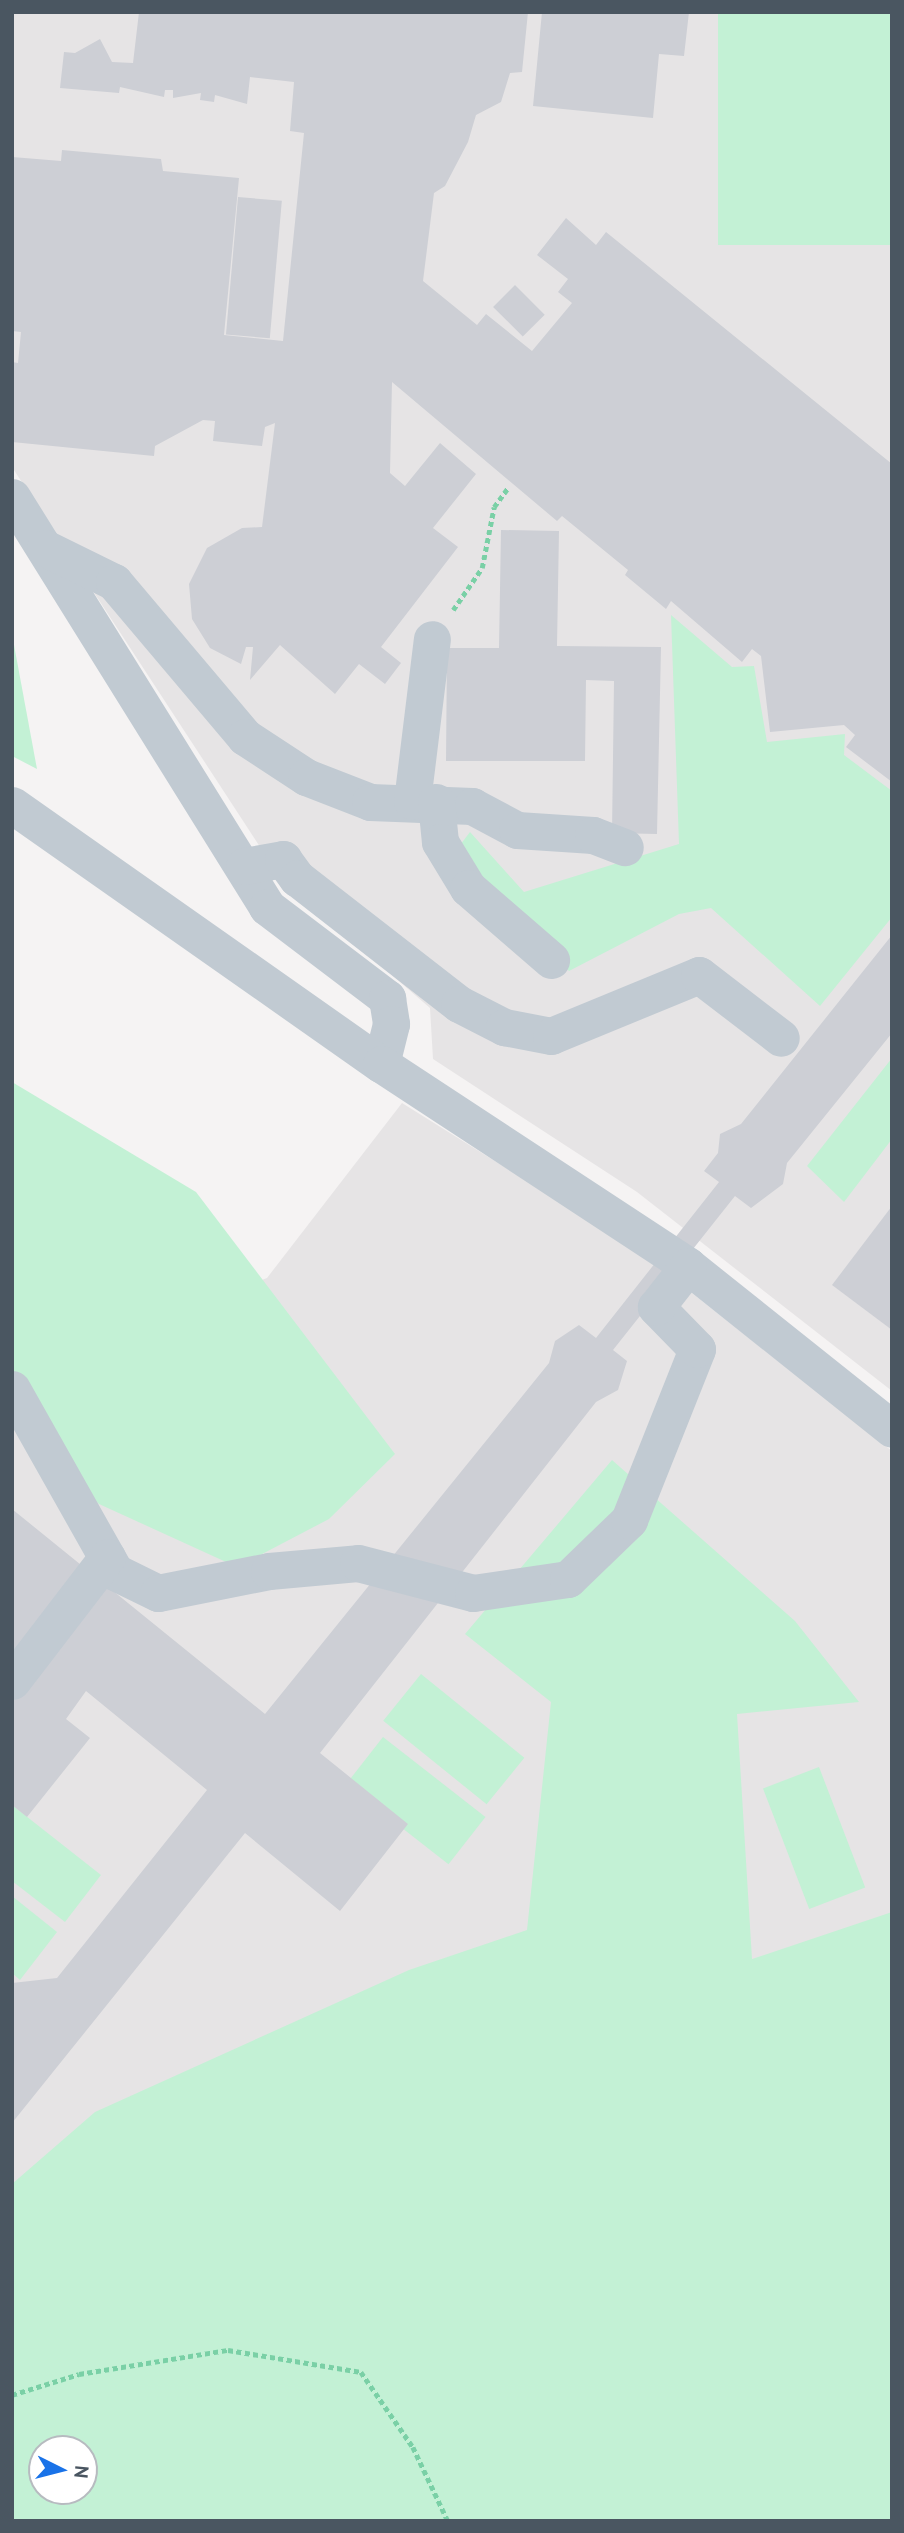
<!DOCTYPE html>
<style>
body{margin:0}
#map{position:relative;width:904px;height:2533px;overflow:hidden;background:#f5f3f3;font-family:"PT Sans",sans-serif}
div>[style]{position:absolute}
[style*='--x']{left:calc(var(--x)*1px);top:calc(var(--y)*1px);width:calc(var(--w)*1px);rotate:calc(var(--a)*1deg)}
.education>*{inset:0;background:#e6e4e5}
.green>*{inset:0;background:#c3f1d5;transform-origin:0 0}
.building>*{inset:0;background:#cdcfd5;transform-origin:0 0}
.path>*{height:4.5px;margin-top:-2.25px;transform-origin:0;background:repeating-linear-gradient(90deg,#7ad0a6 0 5px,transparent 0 8.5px)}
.minor>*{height:37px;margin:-18.5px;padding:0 18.5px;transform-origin:18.5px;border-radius:18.5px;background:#c1cad2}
span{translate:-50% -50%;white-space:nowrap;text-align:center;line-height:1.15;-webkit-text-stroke:7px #fff;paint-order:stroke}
.frame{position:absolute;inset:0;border:14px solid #4a5661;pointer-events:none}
.north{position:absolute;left:28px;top:2435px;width:70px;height:70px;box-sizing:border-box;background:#fff;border:2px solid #b7bbc0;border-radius:50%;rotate:96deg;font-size:19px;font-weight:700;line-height:28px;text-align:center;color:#4a5661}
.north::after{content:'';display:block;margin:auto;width:24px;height:32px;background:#1a73e8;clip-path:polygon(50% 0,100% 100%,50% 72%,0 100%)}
</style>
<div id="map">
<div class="education">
<i style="clip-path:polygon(12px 12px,892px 12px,892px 1391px,637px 1192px,433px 1059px,430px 1008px,281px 879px,12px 467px)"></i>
<i style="clip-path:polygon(402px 1103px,640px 1252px,892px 1451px,892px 2034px,12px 2238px,12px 1254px,218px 1297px,267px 1278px)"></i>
</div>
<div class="green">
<i style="left:718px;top:12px;width:174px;height:233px"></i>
<i style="clip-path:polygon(671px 615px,732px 667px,754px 666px,767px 742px,845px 734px,844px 755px,892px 791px,892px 917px,820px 1006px,711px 908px,679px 914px,569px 971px,454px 853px,470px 832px,524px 892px,679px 844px)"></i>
<i style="clip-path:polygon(12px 634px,37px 769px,12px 756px)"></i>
<i style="clip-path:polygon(892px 1058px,892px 1139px,844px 1202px,807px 1166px)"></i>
<i style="clip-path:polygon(12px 1082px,196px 1192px,395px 1454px,329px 1519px,237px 1567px,99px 1504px,12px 1426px)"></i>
<i style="clip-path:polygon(evenodd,612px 1460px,795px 1621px,859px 1702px,737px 1714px,752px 1959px,892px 1912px,892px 2521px,12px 2521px,12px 2184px,95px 2112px,409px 1970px,527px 1930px,551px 1702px,465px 1634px,612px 1460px,42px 2449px,84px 2449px,84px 2491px,42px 2491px,42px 2449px)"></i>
<i style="left:421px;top:1674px;width:133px;height:60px;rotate:39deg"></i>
<i style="left:383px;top:1737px;width:130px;height:60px;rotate:38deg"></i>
<i style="left:819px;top:1767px;width:129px;height:60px;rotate:69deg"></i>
<i style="clip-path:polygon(12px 1805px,101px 1875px,65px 1922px,12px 1881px)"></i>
<i style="clip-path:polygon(12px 1896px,57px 1932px,20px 1980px,12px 1973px)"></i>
</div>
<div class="building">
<i style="clip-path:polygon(139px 12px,528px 12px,522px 72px,510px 73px,501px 102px,476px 115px,468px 142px,445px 186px,434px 193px,423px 281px,477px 325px,486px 314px,532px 351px,572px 303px,558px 292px,568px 279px,537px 255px,566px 218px,596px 245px,606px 232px,892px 464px,892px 782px,846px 747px,855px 735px,844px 725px,770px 732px,761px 656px,752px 649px,742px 662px,671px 601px,666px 609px,625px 575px,628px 570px,562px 516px,557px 521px,392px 382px,390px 473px,405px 486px,440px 443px,476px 474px,433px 528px,458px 547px,381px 647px,401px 663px,385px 684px,359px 664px,335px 694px,280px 645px,250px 680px,253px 647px,246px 647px,241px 664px,210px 648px,192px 619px,189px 584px,207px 548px,242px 528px,262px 527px,275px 423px,265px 427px,262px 446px,213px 441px,215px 421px,203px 420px,155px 446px,154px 456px,12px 442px,12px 362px,18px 363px,21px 332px,12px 331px,12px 157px,61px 161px,62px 150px,161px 159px,163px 171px,239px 178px,224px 335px,283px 341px,304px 133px,290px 131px,294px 82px,250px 77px,247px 104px,215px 95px,214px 102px,200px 100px,201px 93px,173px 98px,173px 90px,165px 90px,164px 97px,120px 87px,119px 93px,60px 88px,64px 52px,75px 53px,100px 39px,112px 62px,133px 63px)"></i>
<i style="clip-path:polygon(542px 12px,689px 12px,684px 56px,659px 54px,653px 118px,533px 106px)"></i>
<i style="left:238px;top:197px;width:44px;height:138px;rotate:5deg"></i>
<i style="left:515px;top:285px;width:42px;height:31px;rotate:45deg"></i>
<i style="clip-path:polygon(501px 530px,559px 531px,557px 646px,661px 647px,657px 834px,612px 833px,614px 681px,586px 680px,585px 761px,446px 761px,447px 648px,499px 648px)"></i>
<i style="clip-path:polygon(892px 935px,892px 1033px,787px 1163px,783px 1184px,751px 1208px,735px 1196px,613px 1350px,627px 1361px,618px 1390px,596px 1402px,320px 1753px,408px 1824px,340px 1911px,245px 1833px,12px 2123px,12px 1983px,57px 1978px,207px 1790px,86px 1691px,66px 1719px,90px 1738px,27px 1817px,12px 1805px,12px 1509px,265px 1714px,549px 1363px,555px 1341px,579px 1325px,596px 1338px,719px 1182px,704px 1171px,718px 1153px,720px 1134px,741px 1124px)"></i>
<i style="clip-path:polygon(892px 1206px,892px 1330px,832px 1285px)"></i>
</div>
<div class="path">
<i style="--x:453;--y:610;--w:51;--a:-55.4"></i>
<i style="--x:482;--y:568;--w:62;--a:-78.9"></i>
<i style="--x:494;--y:507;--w:24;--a:-54"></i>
<i style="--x:12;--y:2395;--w:70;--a:-17.4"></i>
<i style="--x:79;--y:2374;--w:151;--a:-9.2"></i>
<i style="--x:228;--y:2350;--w:135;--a:9.4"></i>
<i style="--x:361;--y:2372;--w:91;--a:55.3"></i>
<i style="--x:413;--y:2447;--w:82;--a:64.7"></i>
</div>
<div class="minor">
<i style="--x:12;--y:497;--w:483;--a:58.1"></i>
<i style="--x:267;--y:907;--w:151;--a:37.2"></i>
<i style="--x:387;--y:998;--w:26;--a:81"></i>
<i style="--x:391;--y:1024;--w:41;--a:104"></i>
<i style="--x:45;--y:548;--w:77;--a:26.2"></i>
<i style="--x:114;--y:582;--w:203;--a:49.8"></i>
<i style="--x:245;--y:737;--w:73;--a:33.3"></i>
<i style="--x:306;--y:777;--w:69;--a:21.3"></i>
<i style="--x:370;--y:802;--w:102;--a:2.2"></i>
<i style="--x:472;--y:806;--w:51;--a:28.1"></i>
<i style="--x:517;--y:830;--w:76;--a:3.8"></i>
<i style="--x:593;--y:835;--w:34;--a:21"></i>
<i style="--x:412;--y:801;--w:163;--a:-83"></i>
<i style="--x:436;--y:802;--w:40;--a:84.3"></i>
<i style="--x:440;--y:842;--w:54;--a:58.7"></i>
<i style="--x:468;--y:888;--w:110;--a:40.9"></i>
<i style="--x:12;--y:805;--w:451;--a:35.1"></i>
<i style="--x:381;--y:1064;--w:367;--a:33.3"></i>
<i style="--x:688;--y:1266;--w:261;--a:38.6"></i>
<i style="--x:244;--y:866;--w:40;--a:-10"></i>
<i style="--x:283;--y:859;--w:24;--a:54"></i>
<i style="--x:297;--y:878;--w:205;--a:37.9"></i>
<i style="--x:459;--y:1004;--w:51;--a:27.1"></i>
<i style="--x:504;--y:1027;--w:48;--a:10.8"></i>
<i style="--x:551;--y:1036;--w:160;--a:-22.4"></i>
<i style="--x:699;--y:975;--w:103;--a:37.5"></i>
<i style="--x:12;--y:1389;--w:210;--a:60.6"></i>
<i style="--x:115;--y:1572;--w:48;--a:26"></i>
<i style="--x:158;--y:1593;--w:113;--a:-11.2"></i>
<i style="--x:269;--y:1571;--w:89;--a:-5.1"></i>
<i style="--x:358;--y:1563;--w:119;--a:14.6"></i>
<i style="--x:473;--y:1593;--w:96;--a:-8.4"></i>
<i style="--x:568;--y:1579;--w:85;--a:-44"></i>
<i style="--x:629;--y:1520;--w:184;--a:-68.3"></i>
<i style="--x:697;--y:1349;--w:59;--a:-134.3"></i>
<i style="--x:656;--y:1307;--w:52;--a:-52"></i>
<i style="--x:12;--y:1681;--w:156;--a:-52.5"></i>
</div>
<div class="frame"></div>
<div class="north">N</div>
</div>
